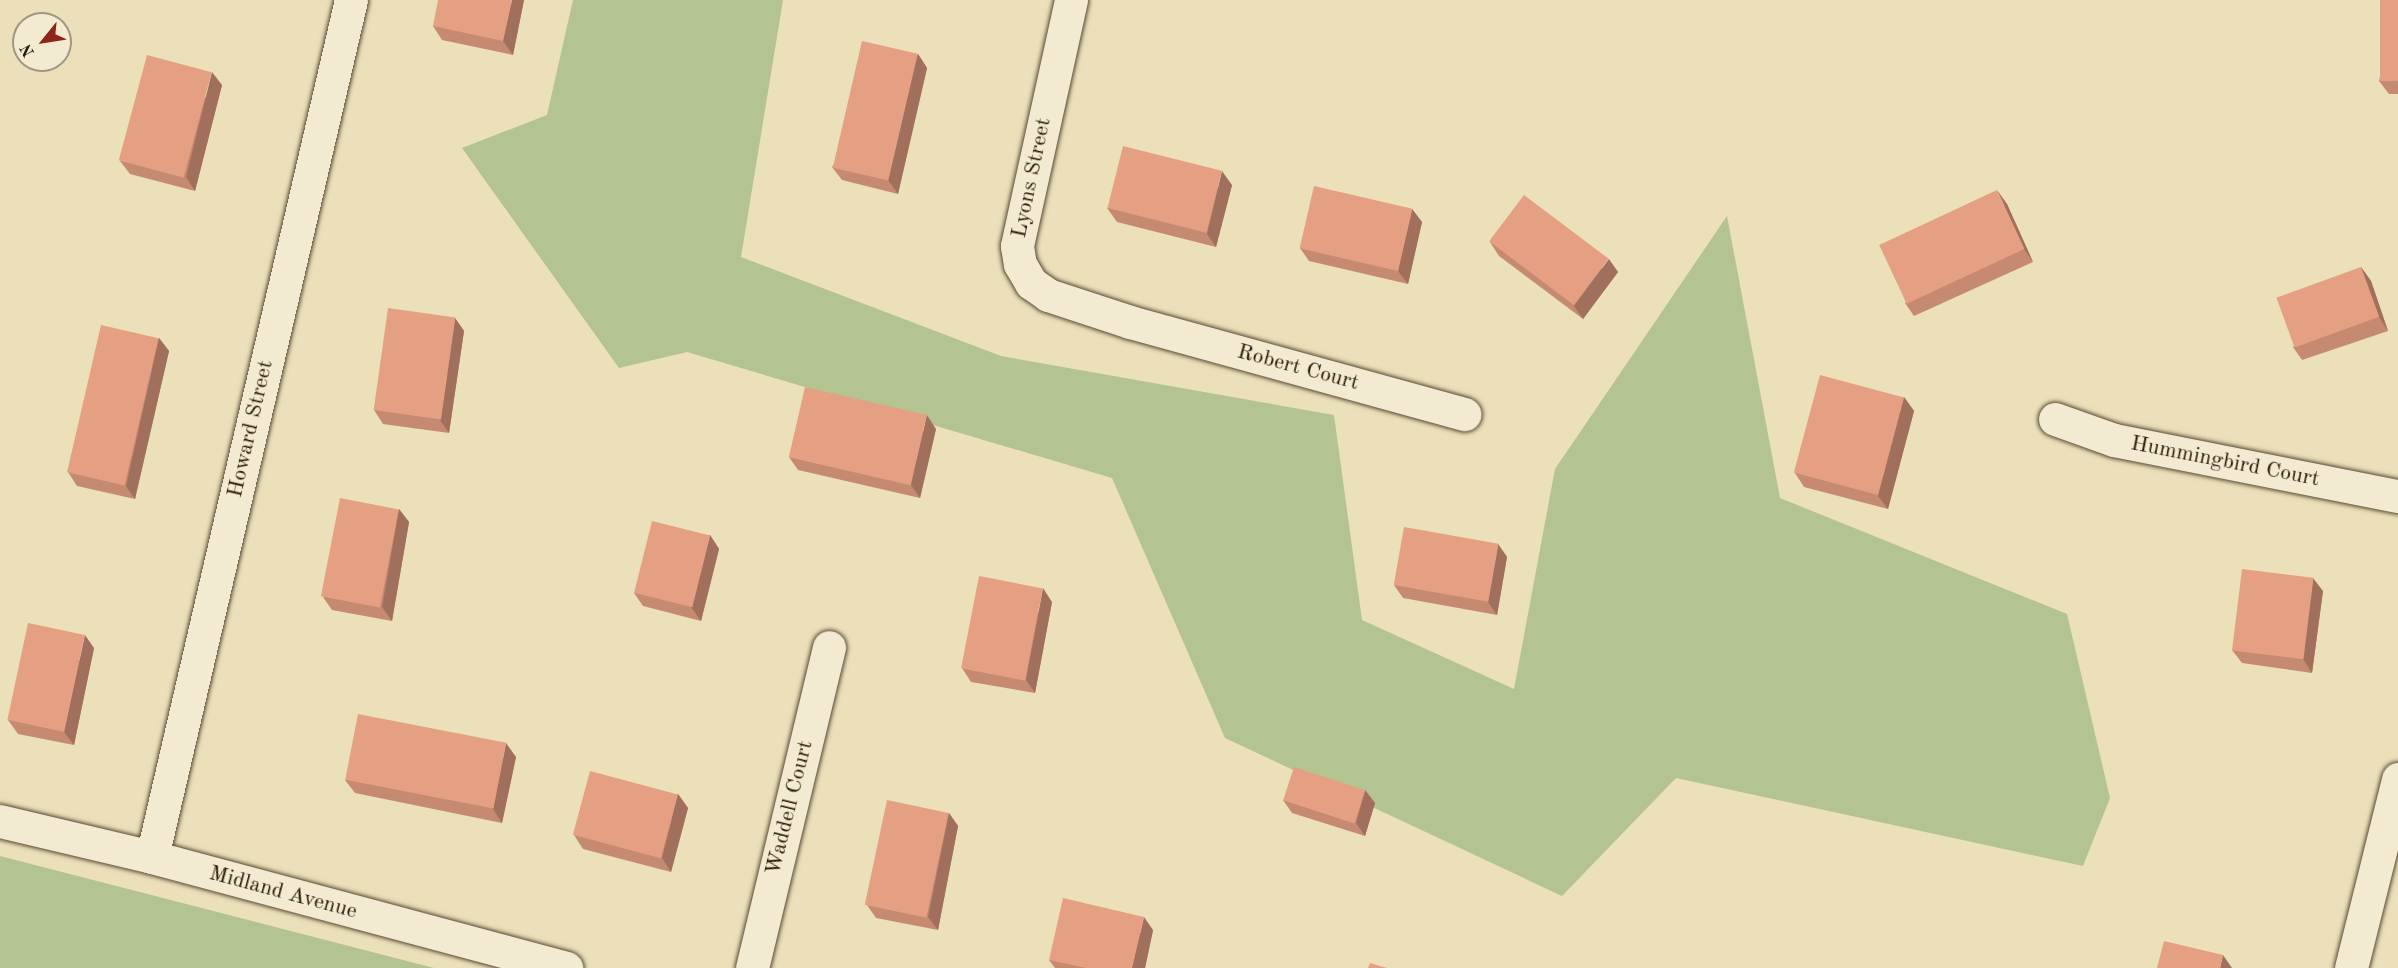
<!DOCTYPE html>
<style>
body{margin:0}
#map{position:relative;width:2398px;height:968px;overflow:hidden;background:#ebe0b9;font-family:"Old Standard TT",serif}
div>[style]{position:absolute}
[style*='--x']{left:calc(var(--x)*1px);top:calc(var(--y)*1px);width:calc(var(--w)*1px);rotate:calc(var(--a)*1deg)}
.green>*{inset:0;background:#b3c392}
.roads{filter:drop-shadow(0 0 2px #584a34) drop-shadow(0 0 2px #584a34)}
.street>*{height:33px;margin:-16.5px;padding:0 16.5px;transform-origin:16.5px;border-radius:16.5px;background:#f2ebd2}
.wall>*{inset:0;background:#c58a71}
.shaded-wall>*{inset:0;background:#a0705c}
.building>*{inset:0;background:#e5a083;transform-origin:0 0}
span{translate:-50% -50%;white-space:nowrap;text-align:center;line-height:1.15;-webkit-text-stroke:4.5px #f2ebd2;paint-order:stroke}
.street-label{font-size:22px;color:#271807}
.north{position:absolute;left:12px;top:12px;width:60px;height:60px;box-sizing:border-box;background:#f2ebd2;border:2px solid #a19781;border-radius:50%;rotate:240deg;font-size:16px;font-weight:700;line-height:24px;text-align:center;color:#271807}
.north::after{content:'';display:block;margin:auto;width:21px;height:27px;background:#8f2418;clip-path:polygon(50% 0,100% 100%,50% 72%,0 100%)}
</style>
<div id="map">
<div class="green">
<i style="clip-path:polygon(573px 0,783px 0,741px 257px,1001px 356px,1334px 415px,1362px 620px,1514px 689px,1555px 469px,1727px 216px,1780px 498px,2067px 614px,2110px 798px,2083px 866px,1676px 778px,1562px 896px,1225px 738px,1112px 478px,687px 352px,619px 368px,462px 148px,547px 115px)"></i>
<i style="clip-path:polygon(0 856px,434px 968px,0 968px)"></i>
</div>
<div class="roads">
<div class="street">
<i style="--x:1071;--y:0;--w:252;--a:102.4"></i>
<i style="--x:1017;--y:246;--w:18;--a:81"></i>
<i style="--x:1020;--y:264;--w:22;--a:60"></i>
<i style="--x:1031;--y:283;--w:21;--a:35"></i>
<i style="--x:1048;--y:295;--w:86;--a:18.2"></i>
<i style="--x:1130;--y:322;--w:347;--a:15.4"></i>
<i style="--x:2055;--y:419;--w:63;--a:19.6"></i>
<i style="--x:2114;--y:440;--w:289;--a:11.2"></i>
<i style="--x:0;--y:821;--w:156;--a:13.3"></i>
<i style="--x:152;--y:857;--w:429;--a:15"></i>
<i style="--x:152;--y:857;--w:880;--a:-76.93"></i>
<i style="--x:752;--y:968;--w:330;--a:-76.5"></i>
<i style="--x:2351;--y:968;--w:195;--a:-76"></i>
</div>
</div>
<div class="wall">
<i style="clip-path:polygon(524px 0,513px 55px,442px 40px,433px 26px)"></i>
<i style="clip-path:polygon(2398px 0,2398px 94px,2389px 94px,2379px 81px)"></i>
<i style="clip-path:polygon(918px 54px,927px 68px,898px 194px,842px 180px,832px 167px)"></i>
<i style="clip-path:polygon(222px 85px,195px 191px,130px 174px,120px 161px)"></i>
<i style="clip-path:polygon(1232px 185px,1216px 247px,1117px 222px,1107px 208px)"></i>
<i style="clip-path:polygon(2007px 204px,2033px 262px,1914px 316px,1905px 303px)"></i>
<i style="clip-path:polygon(1412px 209px,1422px 222px,1408px 284px,1309px 261px,1300px 248px)"></i>
<i style="clip-path:polygon(1490px 242px,1618px 272px,1583px 319px,1499px 256px)"></i>
<i style="clip-path:polygon(2361px 267px,2371px 281px,2388px 331px,2302px 360px,2293px 347px)"></i>
<i style="clip-path:polygon(455px 318px,464px 331px,449px 433px,383px 424px,374px 410px)"></i>
<i style="clip-path:polygon(159px 338px,169px 351px,135px 499px,77px 486px,68px 472px)"></i>
<i style="clip-path:polygon(1904px 397px,1914px 411px,1888px 509px,1804px 487px,1795px 473px)"></i>
<i style="clip-path:polygon(936px 429px,920px 498px,798px 470px,789px 457px)"></i>
<i style="clip-path:polygon(399px 509px,409px 522px,392px 621px,332px 610px,323px 597px)"></i>
<i style="clip-path:polygon(710px 535px,719px 549px,701px 621px,643px 606px,634px 593px)"></i>
<i style="clip-path:polygon(1498px 544px,1507px 557px,1497px 615px,1403px 598px,1394px 585px)"></i>
<i style="clip-path:polygon(2323px 591px,2312px 673px,2242px 663px,2232px 650px)"></i>
<i style="clip-path:polygon(1052px 602px,1035px 693px,971px 682px,962px 668px)"></i>
<i style="clip-path:polygon(94px 648px,74px 745px,18px 734px,8px 720px)"></i>
<i style="clip-path:polygon(516px 757px,502px 823px,355px 793px,345px 780px)"></i>
<i style="clip-path:polygon(1365px 790px,1375px 803px,1365px 836px,1292px 813px,1283px 800px)"></i>
<i style="clip-path:polygon(678px 794px,688px 808px,671px 872px,583px 849px,574px 835px)"></i>
<i style="clip-path:polygon(949px 813px,958px 826px,938px 930px,876px 918px,867px 905px)"></i>
<i style="clip-path:polygon(1153px 930px,1145px 968px,1055px 968px,1049px 960px)"></i>
</div>
<div class="shaded-wall">
<i style="clip-path:polygon(512px 0,524px 0,513px 55px,503px 41px)"></i>
<i style="clip-path:polygon(918px 54px,927px 68px,898px 194px,888px 180px)"></i>
<i style="clip-path:polygon(212px 72px,222px 85px,195px 191px,186px 177px)"></i>
<i style="clip-path:polygon(1222px 171px,1232px 185px,1216px 247px,1207px 234px)"></i>
<i style="clip-path:polygon(1997px 190px,2007px 204px,2033px 262px,2024px 249px)"></i>
<i style="clip-path:polygon(1412px 209px,1422px 222px,1408px 284px,1398px 271px)"></i>
<i style="clip-path:polygon(1609px 259px,1618px 272px,1583px 319px,1574px 306px)"></i>
<i style="clip-path:polygon(2361px 267px,2371px 281px,2388px 331px,2379px 317px)"></i>
<i style="clip-path:polygon(455px 318px,464px 331px,449px 433px,440px 420px)"></i>
<i style="clip-path:polygon(159px 338px,169px 351px,135px 499px,126px 486px)"></i>
<i style="clip-path:polygon(1904px 397px,1914px 411px,1888px 509px,1878px 496px)"></i>
<i style="clip-path:polygon(927px 415px,936px 429px,920px 498px,911px 485px)"></i>
<i style="clip-path:polygon(399px 509px,409px 522px,392px 621px,382px 607px)"></i>
<i style="clip-path:polygon(710px 535px,719px 549px,701px 621px,691px 607px)"></i>
<i style="clip-path:polygon(1498px 544px,1507px 557px,1497px 615px,1488px 602px)"></i>
<i style="clip-path:polygon(2313px 578px,2323px 591px,2312px 673px,2303px 659px)"></i>
<i style="clip-path:polygon(1043px 588px,1052px 602px,1035px 693px,1026px 680px)"></i>
<i style="clip-path:polygon(85px 635px,94px 648px,74px 745px,64px 732px)"></i>
<i style="clip-path:polygon(506px 743px,516px 757px,502px 823px,493px 809px)"></i>
<i style="clip-path:polygon(1365px 790px,1375px 803px,1365px 836px,1356px 823px)"></i>
<i style="clip-path:polygon(678px 794px,688px 808px,671px 872px,662px 858px)"></i>
<i style="clip-path:polygon(949px 813px,958px 826px,938px 930px,928px 917px)"></i>
<i style="clip-path:polygon(1144px 917px,1153px 930px,1145px 968px,1132px 968px)"></i>
<i style="clip-path:polygon(2223px 955px,2232px 968px,2220px 968px)"></i>
</div>
<div class="building">
<i style="clip-path:polygon(438px 0,512px 0,503px 41px,433px 26px)"></i>
<i style="left:2380px;top:0;width:18px;height:81px"></i>
<i style="left:862px;top:41px;width:57px;height:130px;rotate:13deg"></i>
<i style="left:147px;top:55px;width:67px;height:109px;rotate:15deg"></i>
<i style="left:1123px;top:146px;width:102px;height:64px;rotate:14deg"></i>
<i style="left:1314px;top:186px;width:101px;height:64px;rotate:13deg"></i>
<i style="left:1997px;top:190px;width:65px;height:130px;rotate:65deg"></i>
<i style="left:1524px;top:195px;width:106px;height:58px;rotate:37deg"></i>
<i style="left:2361px;top:267px;width:53px;height:90px;rotate:70deg"></i>
<i style="left:388px;top:308px;width:68px;height:103px;rotate:8deg"></i>
<i style="left:101px;top:325px;width:59px;height:151px;rotate:13deg"></i>
<i style="left:1820px;top:375px;width:87px;height:101px;rotate:15deg"></i>
<i style="left:805px;top:387px;width:125px;height:72px;rotate:13deg"></i>
<i style="left:340px;top:498px;width:60px;height:100px;rotate:11deg"></i>
<i style="left:652px;top:521px;width:60px;height:74px;rotate:14deg"></i>
<i style="left:1404px;top:527px;width:96px;height:59px;rotate:10deg"></i>
<i style="left:2242px;top:569px;width:72px;height:82px;rotate:7deg"></i>
<i style="left:979px;top:576px;width:65px;height:94px;rotate:11deg"></i>
<i style="left:28px;top:623px;width:58px;height:99px;rotate:12deg"></i>
<i style="left:358px;top:714px;width:151px;height:67px;rotate:11deg"></i>
<i style="left:1294px;top:767px;width:75px;height:35px;rotate:18deg"></i>
<i style="left:590px;top:771px;width:91px;height:66px;rotate:15deg"></i>
<i style="left:887px;top:800px;width:63px;height:107px;rotate:12deg"></i>
<i style="clip-path:polygon(1063px 898px,1144px 917px,1132px 968px,1086px 968px,1049px 960px)"></i>
<i style="clip-path:polygon(2164px 941px,2223px 955px,2220px 968px,2157px 968px)"></i>
<i style="clip-path:polygon(1370px 963px,1387px 968px,1368px 968px)"></i>
</div>
<div class="street-label">
<span style="left:1032px;top:178px;rotate:-78deg">Lyons Street</span>
<span style="left:1298px;top:368px;rotate:15deg">Robert Court</span>
<span style="left:251px;top:429px;rotate:-77deg">Howard Street</span>
<span style="left:2225px;top:462px;rotate:11deg">Hummingbird Court</span>
<span style="left:790px;top:808px;rotate:-76deg">Waddell Court</span>
<span style="left:283px;top:893px;rotate:15deg">Midland Avenue</span>
</div>
<div class="north">N</div>
</div>
